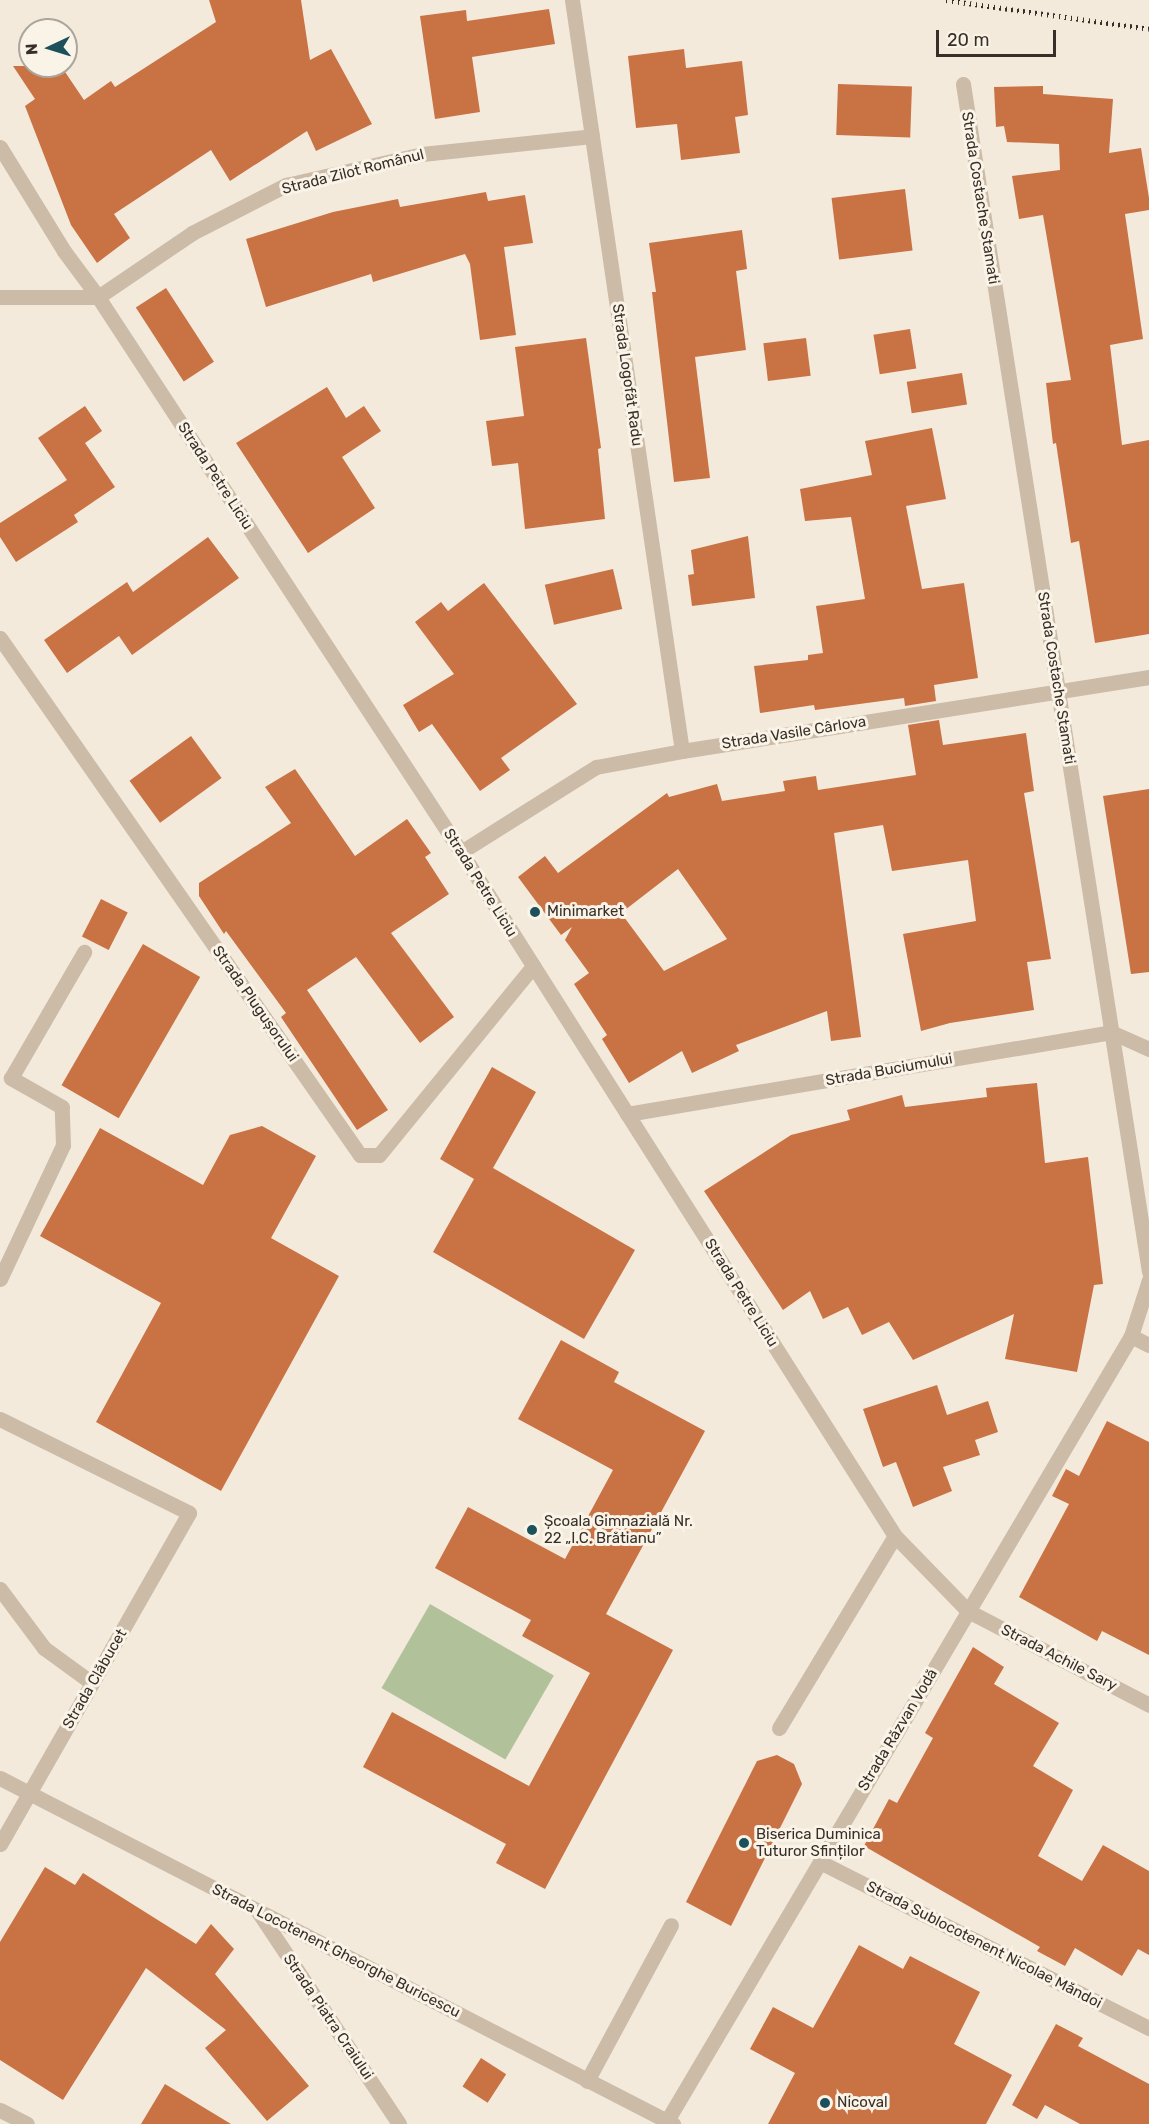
<!DOCTYPE html>
<meta charset="utf-8">
<style>
body{margin:0}
#map{position:relative;width:1149px;height:2124px;overflow:hidden;background:#f3eadc;font-family:Rubik,sans-serif}
div>[style]{position:absolute}
[style*='--x']{left:calc(var(--x)*1px);top:calc(var(--y)*1px);width:calc(var(--w)*1px);rotate:calc(var(--a)*1deg)}
.green>*{inset:0;background:#b1c29b;transform-origin:0 0}
.building>*{inset:0;background:#c97244;transform-origin:0 0}
.minor>*{height:15px;margin:-7.5px;padding:0 7.5px;transform-origin:7.5px;border-radius:7.5px;background:#cbbba7}
.rail>*{height:4.5px;margin-top:-2.25px;transform-origin:0;background:repeating-linear-gradient(90deg,#382f28 0 1.5px,transparent 0 6px)}
.dots>*{width:16px;height:16px;translate:-50% -50%;box-sizing:border-box;border:3px solid #faf4e8;border-radius:50%}
span{translate:-50% -50%;white-space:nowrap;text-align:center;line-height:1.15;-webkit-text-stroke:6px #faf4e8;paint-order:stroke}
.street-label{font-size:15px;color:#382f28}
.poi-label{font-size:15px;color:#382f28}
.left{translate:0 -50%;text-align:left}
.north{position:absolute;left:18px;top:18px;width:60px;height:60px;box-sizing:border-box;background:#faf4e8;border:2px solid #aca59b;border-radius:50%;rotate:266deg;font-size:16px;font-weight:700;line-height:24px;text-align:center;color:#382f28}
.north::after{content:'';display:block;margin:auto;width:21px;height:27px;background:#1c505a;clip-path:polygon(50% 0,100% 100%,50% 72%,0 100%)}
.scale{position:absolute;left:936px;top:30px;width:120px;height:27px;box-sizing:border-box;border:3px solid #382f28;border-top:0;padding-left:8px;font-size:18px;line-height:21px;white-space:nowrap;color:#382f28;-webkit-text-stroke:4px #faf4e8;paint-order:stroke}
</style>
<div id="map">
<div class="green">
<i style="left:430px;top:1604px;width:143px;height:97px;rotate:30deg"></i>
</div>
<div class="building">
<i style="clip-path:polygon(209px 0,301px 0,310px 60px,331px 49px,372px 124px,316px 151px,307px 131px,230px 181px,211px 150px,114px 214px,130px 238px,97px 263px,71px 225px,25px 106px,35px 99px,13px 66px,61px 66px,84px 100px,111px 81px,115px 87px,216px 22px)"></i>
<i style="clip-path:polygon(549px 9px,555px 44px,472px 57px,480px 112px,435px 119px,420px 16px,466px 10px,467px 21px)"></i>
<i style="clip-path:polygon(684px 49px,686px 68px,742px 61px,748px 115px,735px 117px,740px 153px,681px 160px,677px 124px,636px 128px,628px 56px)"></i>
<i style="left:838px;top:84px;width:74px;height:51px;rotate:2deg"></i>
<i style="clip-path:polygon(1043px 86px,1043px 94px,1113px 99px,1109px 153px,1141px 148px,1149px 198px,1149px 210px,1125px 214px,1143px 339px,1110px 345px,1122px 445px,1149px 440px,1149px 634px,1095px 643px,1079px 541px,1071px 543px,1056px 443px,1053px 444px,1046px 383px,1071px 380px,1043px 215px,1019px 219px,1012px 176px,1060px 170px,1059px 144px,1007px 142px,1004px 126px,996px 127px,994px 87px)"></i>
<i style="left:905px;top:189px;width:62px;height:74px;rotate:83deg"></i>
<i style="clip-path:polygon(486px 192px,488px 201px,525px 195px,533px 243px,504px 247px,516px 335px,480px 340px,470px 264px,465px 254px,373px 282px,371px 274px,266px 307px,246px 239px,333px 212px,398px 199px,400px 207px)"></i>
<i style="clip-path:polygon(742px 230px,747px 269px,736px 271px,746px 350px,695px 357px,710px 478px,674px 482px,652px 292px,656px 292px,649px 243px)"></i>
<i style="left:166px;top:288px;width:88px;height:36px;rotate:57deg"></i>
<i style="left:910px;top:329px;width:40px;height:37px;rotate:81deg"></i>
<i style="clip-path:polygon(586px 338px,601px 448px,598px 449px,605px 519px,525px 529px,518px 463px,492px 466px,486px 421px,524px 416px,515px 347px)"></i>
<i style="left:806px;top:338px;width:38px;height:43px;rotate:83deg"></i>
<i style="left:962px;top:373px;width:32px;height:56px;rotate:81deg"></i>
<i style="clip-path:polygon(327px 387px,346px 418px,364px 406px,381px 431px,342px 457px,375px 508px,308px 553px,236px 443px)"></i>
<i style="clip-path:polygon(85px 406px,102px 431px,85px 443px,115px 487px,74px 515px,78px 522px,16px 562px,0 537px,0 523px,67px 480px,38px 438px)"></i>
<i style="clip-path:polygon(932px 428px,946px 499px,906px 506px,922px 589px,964px 583px,978px 678px,934px 685px,936px 701px,905px 706px,904px 698px,815px 710px,814px 705px,760px 713px,754px 666px,808px 660px,808px 655px,823px 653px,816px 606px,865px 599px,851px 517px,805px 521px,800px 489px,872px 475px,865px 441px)"></i>
<i style="clip-path:polygon(748px 536px,755px 598px,692px 606px,688px 575px,694px 574px,691px 550px)"></i>
<i style="clip-path:polygon(208px 537px,239px 578px,132px 655px,119px 636px,67px 673px,44px 640px,127px 582px,133px 592px)"></i>
<i style="left:613px;top:569px;width:41px;height:70px;rotate:77deg"></i>
<i style="clip-path:polygon(484px 583px,577px 704px,501px 758px,510px 770px,480px 791px,432px 724px,419px 732px,403px 705px,454px 674px,415px 622px,441px 602px,448px 611px)"></i>
<i style="clip-path:polygon(evenodd,939px 720px,943px 745px,1026px 733px,1034px 791px,1024px 793px,1051px 959px,1027px 962px,1034px 1010px,950px 1023px,921px 1031px,903px 934px,976px 921px,968px 860px,892px 871px,883px 825px,834px 833px,861px 1037px,831px 1041px,827px 1011px,736px 1045px,739px 1051px,692px 1073px,682px 1051px,629px 1083px,602px 1039px,607px 1035px,574px 984px,589px 973px,565px 940px,572px 927px,561px 935px,518px 877px,545px 856px,558px 873px,667px 793px,669px 797px,717px 784px,722px 801px,785px 791px,783px 781px,816px 776px,818px 790px,916px 775px,908px 725px,939px 720px,678px 869px,727px 939px,664px 971px,621px 913px,678px 869px)"></i>
<i style="left:191px;top:736px;width:52px;height:76px;rotate:54deg"></i>
<i style="clip-path:polygon(295px 769px,355px 856px,407px 819px,431px 853px,425px 857px,449px 894px,391px 933px,454px 1017px,420px 1043px,356px 957px,307px 990px,388px 1110px,357px 1130px,281px 1017px,286px 1013px,226px 931px,224px 934px,199px 896px,199px 883px,291px 823px,265px 787px)"></i>
<i style="clip-path:polygon(1149px 789px,1149px 972px,1131px 974px,1103px 796px)"></i>
<i style="left:101px;top:899px;width:30px;height:42px;rotate:27deg"></i>
<i style="left:143px;top:944px;width:66px;height:163px;rotate:30deg"></i>
<i style="clip-path:polygon(492px 1067px,536px 1092px,493px 1168px,635px 1250px,584px 1339px,433px 1252px,474px 1179px,440px 1159px)"></i>
<i style="clip-path:polygon(1037px 1083px,1045px 1163px,1088px 1157px,1103px 1284px,1094px 1285px,1077px 1372px,1005px 1359px,1014px 1314px,913px 1360px,889px 1322px,862px 1335px,848px 1307px,823px 1319px,810px 1291px,783px 1310px,704px 1191px,791px 1135px,850px 1120px,847px 1110px,902px 1095px,905px 1107px,987px 1097px,986px 1088px)"></i>
<i style="clip-path:polygon(262px 1126px,316px 1156px,271px 1238px,339px 1276px,221px 1491px,96px 1422px,161px 1303px,40px 1236px,100px 1128px,203px 1185px,230px 1135px)"></i>
<i style="clip-path:polygon(561px 1340px,619px 1372px,614px 1382px,705px 1431px,606px 1614px,673px 1650px,545px 1889px,496px 1863px,506px 1844px,363px 1767px,392px 1712px,529px 1786px,590px 1673px,522px 1636px,531px 1620px,435px 1568px,468px 1507px,565px 1559px,613px 1470px,518px 1419px)"></i>
<i style="clip-path:polygon(937px 1385px,947px 1415px,988px 1401px,998px 1432px,975px 1440px,980px 1455px,943px 1467px,952px 1491px,913px 1507px,896px 1462px,883px 1467px,863px 1409px)"></i>
<i style="clip-path:polygon(1107px 1421px,1149px 1442px,1149px 1655px,1102px 1631px,1097px 1641px,1019px 1597px,1069px 1504px,1052px 1496px,1066px 1469px,1079px 1476px)"></i>
<i style="clip-path:polygon(973px 1647px,1004px 1667px,994px 1684px,1059px 1723px,1033px 1766px,1073px 1790px,1038px 1856px,1082px 1881px,1103px 1845px,1149px 1871px,1149px 1955px,1138px 1949px,1122px 1976px,1075px 1948px,1065px 1966px,1037px 1951px,1040px 1947px,864px 1846px,889px 1799px,897px 1803px,933px 1738px,925px 1733px)"></i>
<i style="clip-path:polygon(777px 1755px,794px 1764px,802px 1784px,731px 1926px,686px 1902px,757px 1761px)"></i>
<i style="clip-path:polygon(45px 1867px,75px 1885px,83px 1873px,196px 1944px,211px 1924px,234px 1949px,215px 1974px,309px 2086px,267px 2121px,205px 2048px,226px 2030px,146px 1968px,63px 2100px,0 2060px,0 1942px)"></i>
<i style="clip-path:polygon(859px 1945px,903px 1969px,910px 1956px,980px 1992px,954px 2044px,1012px 2075px,986px 2124px,768px 2124px,795px 2073px,750px 2049px,773px 2007px,813px 2028px)"></i>
<i style="clip-path:polygon(1056px 2024px,1083px 2038px,1078px 2046px,1149px 2084px,1149px 2124px,1080px 2124px,1045px 2105px,1037px 2119px,1012px 2105px)"></i>
<i style="left:481px;top:2058px;width:30px;height:34px;rotate:33deg"></i>
<i style="clip-path:polygon(165px 2084px,231px 2124px,141px 2124px)"></i>
</div>
<div class="minor">
<i style="--x:572;--y:0;--w:759;--a:81.67"></i>
<i style="--x:963;--y:84;--w:1202;--a:81.1"></i>
<i style="--x:0;--y:147;--w:122;--a:58.4"></i>
<i style="--x:64;--y:251;--w:57;--a:53.5"></i>
<i style="--x:98;--y:297;--w:663;--a:56.81"></i>
<i style="--x:461;--y:852;--w:810;--a:57.6"></i>
<i style="--x:895;--y:1536;--w:105;--a:45.8"></i>
<i style="--x:968;--y:1611;--w:204;--a:27.4"></i>
<i style="--x:0;--y:297;--w:98;--a:0"></i>
<i style="--x:98;--y:297;--w:114;--a:-34.2"></i>
<i style="--x:192;--y:233;--w:106;--a:-27.1"></i>
<i style="--x:286;--y:185;--w:139;--a:-12.8"></i>
<i style="--x:422;--y:154;--w:171;--a:-6"></i>
<i style="--x:0;--y:638;--w:630;--a:55.15"></i>
<i style="--x:360;--y:1155;--w:19;--a:0"></i>
<i style="--x:379;--y:1155;--w:244;--a:-50.8"></i>
<i style="--x:461;--y:852;--w:160;--a:-32.2"></i>
<i style="--x:596;--y:767;--w:87;--a:-10.5"></i>
<i style="--x:682;--y:751;--w:473;--a:-9"></i>
<i style="--x:627;--y:1114;--w:491;--a:-9.6"></i>
<i style="--x:1111;--y:1032;--w:42;--a:24.1"></i>
<i style="--x:0;--y:1279;--w:148;--a:-64.8"></i>
<i style="--x:63;--y:1145;--w:38;--a:-92"></i>
<i style="--x:62;--y:1107;--w:59;--a:-150.4"></i>
<i style="--x:11;--y:1078;--w:146;--a:-59.9"></i>
<i style="--x:1131;--y:1336;--w:20;--a:27"></i>
<i style="--x:0;--y:1419;--w:211;--a:26.4"></i>
<i style="--x:189;--y:1513;--w:381;--a:119.7"></i>
<i style="--x:0;--y:1589;--w:74;--a:53.3"></i>
<i style="--x:44;--y:1648;--w:59;--a:36.1"></i>
<i style="--x:779;--y:1728;--w:224;--a:-58.9"></i>
<i style="--x:0;--y:1778;--w:757;--a:27.21"></i>
<i style="--x:820;--y:1862;--w:369;--a:26.8"></i>
<i style="--x:259;--y:1913;--w:253;--a:56.4"></i>
<i style="--x:587;--y:2081;--w:177;--a:-61.7"></i>
<i style="--x:0;--y:2110;--w:30;--a:27"></i>
<i style="--x:665;--y:2124;--w:915;--a:-59.4"></i>
<i style="--x:1131;--y:1336;--w:59;--a:-72.2"></i>
</div>
<div class="rail">
<i style="--x:946;--y:0;--w:205;--a:8.1"></i>
</div>
<div class="dots">
<i style="left:535px;top:912px;background:#1c505a"></i>
<i style="left:532px;top:1530px;background:#1c505a"></i>
<i style="left:744px;top:1843px;background:#1c505a"></i>
<i style="left:825px;top:2103px;background:#1c505a"></i>
</div>
<div class="street-label">
<span style="left:353px;top:172px;rotate:-14deg">Strada Zilot Românul</span>
<span style="left:980px;top:198px;rotate:81deg">Strada Costache Stamati</span>
<span style="left:627px;top:375px;rotate:82deg">Strada Logofăt Radu</span>
<span style="left:215px;top:476px;rotate:57deg">Strada Petre Liciu</span>
<span style="left:1056px;top:678px;rotate:81deg">Strada Costache Stamati</span>
<span style="left:794px;top:733px;rotate:-9deg">Strada Vasile Cârlova</span>
<span style="left:480px;top:883px;rotate:58deg">Strada Petre Liciu</span>
<span style="left:255px;top:1004px;rotate:55deg">Strada Plugușorului</span>
<span style="left:889px;top:1070px;rotate:-10deg">Strada Buciumului</span>
<span style="left:741px;top:1293px;rotate:58deg">Strada Petre Liciu</span>
<span style="left:1059px;top:1658px;rotate:27deg">Strada Achile Sary</span>
<span style="left:95px;top:1679px;rotate:-60deg">Strada Clăbucet</span>
<span style="left:898px;top:1730px;rotate:-59deg">Strada Răzvan Vodă</span>
<span style="left:984px;top:1945px;rotate:27deg">Strada Sublocotenent Nicolae Măndoi</span>
<span style="left:336px;top:1951px;rotate:27deg">Strada Locotenent Gheorghe Buricescu</span>
<span style="left:328px;top:2017px;rotate:56deg">Strada Piatra Craiului</span>
</div>
<div class="poi-label">
<span class="left" style="left:547px;top:912px">Minimarket</span>
<span class="left" style="left:544px;top:1530px">Școala Gimnazială Nr.<br>22 „I.C. Brătianu”</span>
<span class="left" style="left:756px;top:1843px">Biserica Duminica<br>Tuturor Sfinților</span>
<span class="left" style="left:837px;top:2103px">Nicoval</span>
</div>
<div class="north">N</div>
<div class="scale">20 m</div>
</div>
